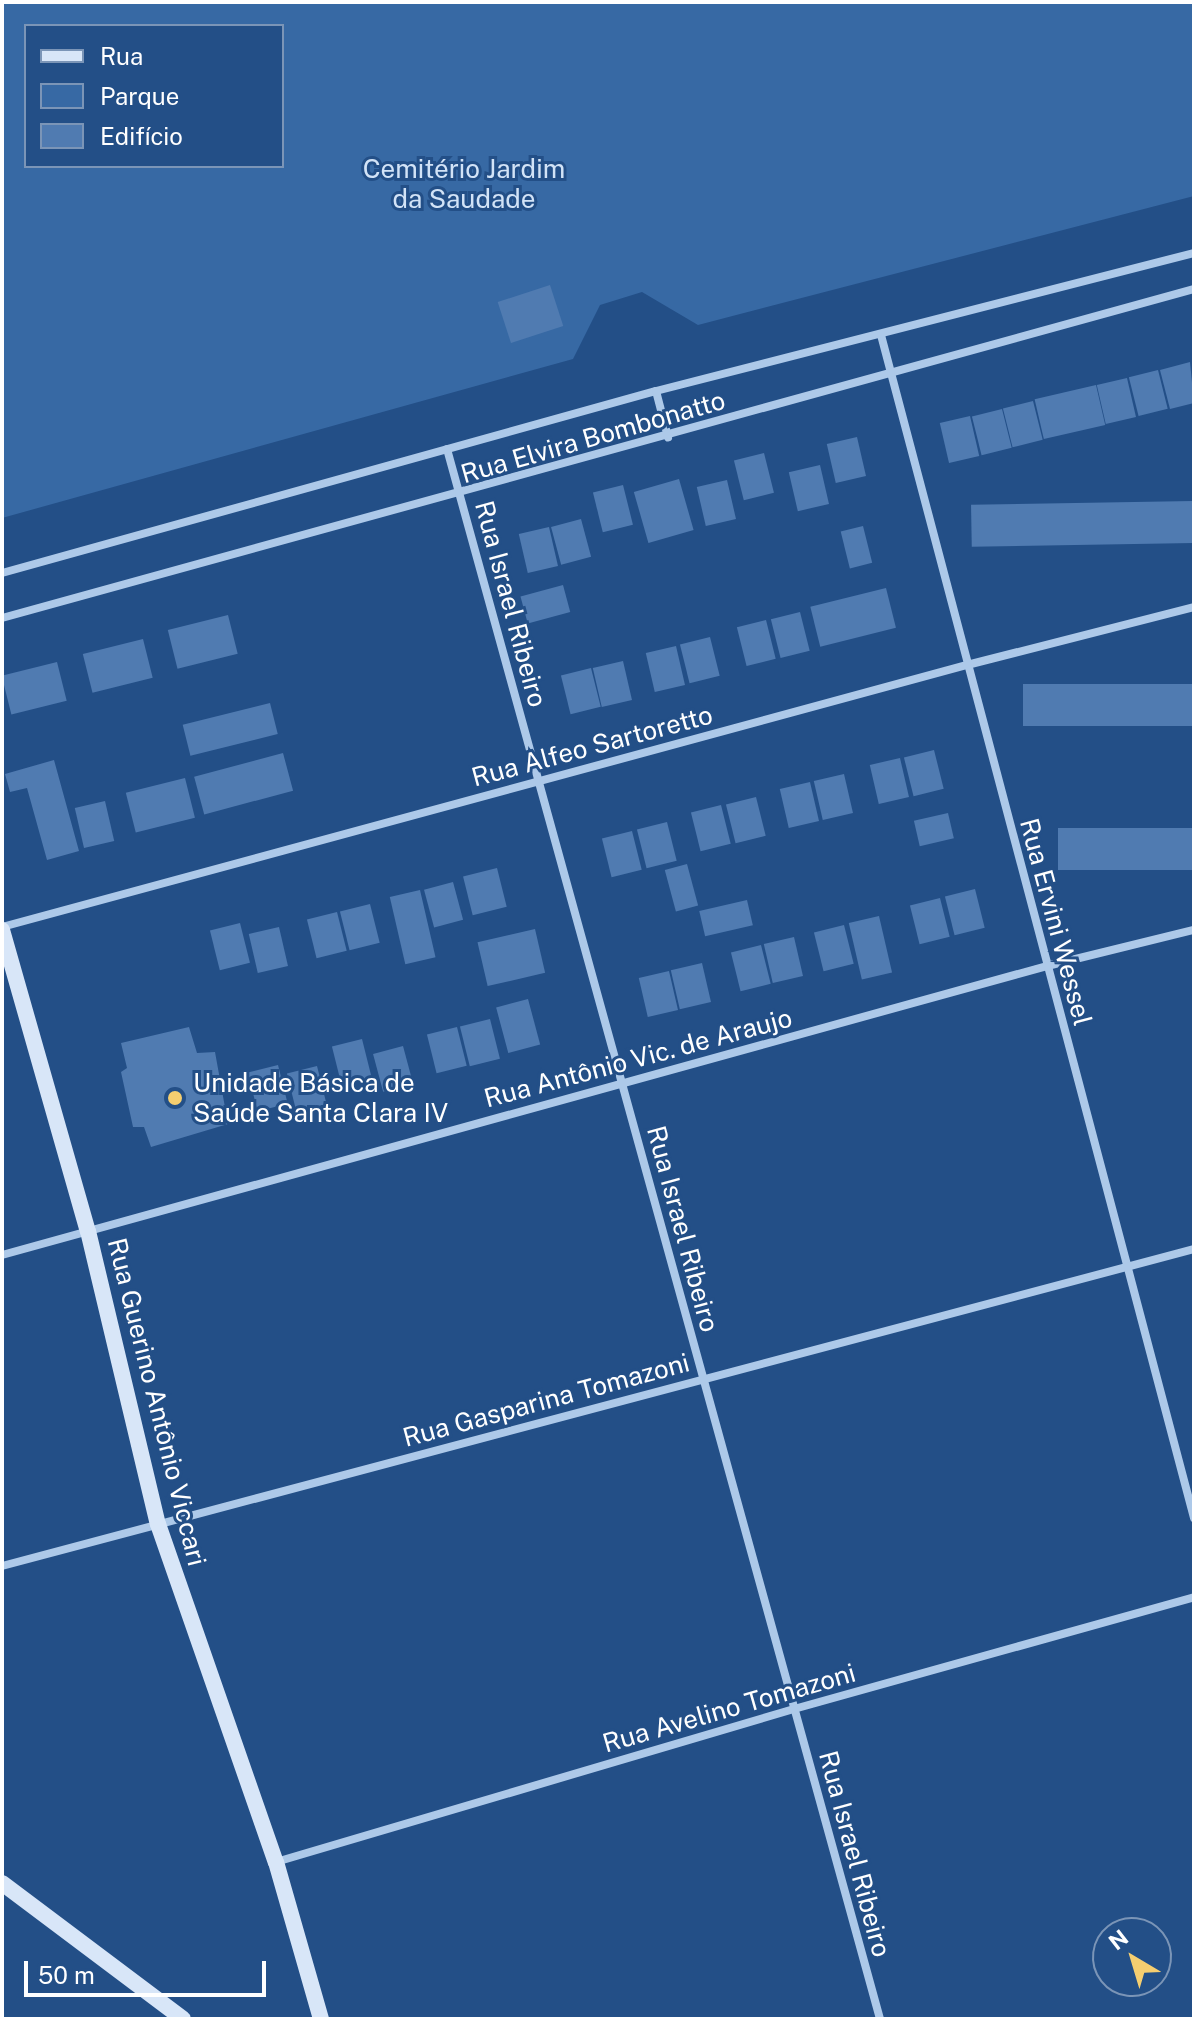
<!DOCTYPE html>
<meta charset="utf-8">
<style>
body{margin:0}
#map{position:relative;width:1196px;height:2021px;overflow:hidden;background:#234f87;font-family:"Public Sans",sans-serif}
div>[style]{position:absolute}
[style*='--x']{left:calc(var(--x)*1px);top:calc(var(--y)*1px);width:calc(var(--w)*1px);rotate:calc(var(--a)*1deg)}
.green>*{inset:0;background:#3769a4}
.building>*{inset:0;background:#507bb1;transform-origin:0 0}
.street>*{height:8px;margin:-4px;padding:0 4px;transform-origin:4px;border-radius:4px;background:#adc9e9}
.secondary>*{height:16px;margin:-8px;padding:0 8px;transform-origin:8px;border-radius:8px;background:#d8e6f8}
.dots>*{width:22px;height:22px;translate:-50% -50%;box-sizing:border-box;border:4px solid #234f87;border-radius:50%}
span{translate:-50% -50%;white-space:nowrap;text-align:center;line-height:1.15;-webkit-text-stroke:6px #234f87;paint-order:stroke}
.park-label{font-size:26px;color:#d2e3f7}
.street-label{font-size:26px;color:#fff}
.poi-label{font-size:26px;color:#fff}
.left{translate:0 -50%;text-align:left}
.frame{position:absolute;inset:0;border:4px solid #fff;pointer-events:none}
.legend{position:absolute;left:24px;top:24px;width:260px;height:144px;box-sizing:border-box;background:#234f87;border:2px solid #7b95b7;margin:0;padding:10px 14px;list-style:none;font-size:24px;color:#fff}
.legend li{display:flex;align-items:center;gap:16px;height:40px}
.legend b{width:40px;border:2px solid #7b95b7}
.north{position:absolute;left:1092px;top:1917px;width:80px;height:80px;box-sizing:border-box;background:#234f87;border:2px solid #7b95b7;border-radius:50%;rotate:322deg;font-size:22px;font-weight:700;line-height:32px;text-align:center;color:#fff}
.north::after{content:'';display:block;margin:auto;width:28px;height:36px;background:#f5ce70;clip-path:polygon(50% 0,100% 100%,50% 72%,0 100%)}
.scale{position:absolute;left:24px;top:1961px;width:242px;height:36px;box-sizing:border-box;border:4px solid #fff;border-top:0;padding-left:10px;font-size:24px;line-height:28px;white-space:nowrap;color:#fff;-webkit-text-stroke:6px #234f87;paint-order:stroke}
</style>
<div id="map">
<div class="green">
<i style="clip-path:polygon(evenodd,2px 2px,1194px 2px,1194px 196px,698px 325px,642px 292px,600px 305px,573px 359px,2px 518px,2px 2px,26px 26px,282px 26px,282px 166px,26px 166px,26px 26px)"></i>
</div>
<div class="building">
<i style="left:550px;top:285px;width:43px;height:55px;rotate:72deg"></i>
<i style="clip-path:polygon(1190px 362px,1194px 403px,1170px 409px,1160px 370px)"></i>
<i style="left:1158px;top:370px;width:40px;height:30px;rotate:76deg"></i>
<i style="left:1127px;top:378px;width:40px;height:31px;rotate:77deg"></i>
<i style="left:1096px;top:385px;width:41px;height:63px;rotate:77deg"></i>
<i style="left:1033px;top:401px;width:40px;height:31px;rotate:76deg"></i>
<i style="left:1002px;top:409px;width:40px;height:31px;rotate:76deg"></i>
<i style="left:970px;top:416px;width:41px;height:31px;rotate:77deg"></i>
<i style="left:857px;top:437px;width:40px;height:31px;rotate:77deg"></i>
<i style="left:764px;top:453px;width:41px;height:31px;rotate:76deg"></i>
<i style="left:820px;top:465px;width:40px;height:32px;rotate:77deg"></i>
<i style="left:679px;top:479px;width:53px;height:47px;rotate:74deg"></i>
<i style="left:727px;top:480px;width:40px;height:31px;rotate:77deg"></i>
<i style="left:623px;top:485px;width:41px;height:31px;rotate:76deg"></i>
<i style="left:1193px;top:501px;width:42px;height:222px;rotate:89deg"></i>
<i style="left:581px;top:519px;width:39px;height:31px;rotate:75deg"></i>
<i style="left:863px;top:526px;width:38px;height:23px;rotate:76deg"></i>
<i style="left:549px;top:527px;width:40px;height:31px;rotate:77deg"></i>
<i style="left:563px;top:585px;width:28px;height:44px;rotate:75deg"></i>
<i style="left:886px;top:588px;width:41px;height:78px;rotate:76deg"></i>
<i style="left:800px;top:612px;width:40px;height:30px;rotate:76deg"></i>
<i style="left:228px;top:615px;width:40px;height:62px;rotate:76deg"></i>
<i style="left:766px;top:620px;width:40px;height:30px;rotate:76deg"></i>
<i style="left:710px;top:637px;width:40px;height:31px;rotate:76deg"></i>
<i style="left:143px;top:639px;width:40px;height:62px;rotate:76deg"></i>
<i style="left:676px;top:646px;width:40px;height:31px;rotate:77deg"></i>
<i style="left:623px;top:661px;width:40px;height:31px;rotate:77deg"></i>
<i style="left:57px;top:662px;width:40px;height:57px;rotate:76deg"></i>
<i style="left:591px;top:668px;width:40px;height:31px;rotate:76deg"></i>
<i style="left:1194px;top:684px;width:42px;height:171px;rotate:90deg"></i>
<i style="left:270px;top:703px;width:32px;height:90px;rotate:76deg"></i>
<i style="left:934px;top:750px;width:40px;height:31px;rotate:76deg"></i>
<i style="left:283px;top:753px;width:39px;height:92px;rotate:75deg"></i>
<i style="left:900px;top:758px;width:40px;height:31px;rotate:77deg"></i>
<i style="clip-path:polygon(54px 760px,79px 851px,47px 860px,27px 788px,10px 792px,5px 774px)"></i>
<i style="left:844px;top:774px;width:40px;height:31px;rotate:77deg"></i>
<i style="left:185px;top:778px;width:41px;height:61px;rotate:76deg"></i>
<i style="left:810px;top:782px;width:40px;height:31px;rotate:77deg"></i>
<i style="left:756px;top:797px;width:40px;height:31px;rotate:76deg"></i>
<i style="left:105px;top:801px;width:41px;height:31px;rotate:77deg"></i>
<i style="left:721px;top:805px;width:40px;height:31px;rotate:76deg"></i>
<i style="left:948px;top:813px;width:26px;height:35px;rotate:77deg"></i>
<i style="left:667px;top:822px;width:40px;height:31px;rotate:76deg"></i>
<i style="left:1194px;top:828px;width:42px;height:136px;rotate:90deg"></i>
<i style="left:632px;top:831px;width:40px;height:31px;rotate:76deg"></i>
<i style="left:687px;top:864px;width:43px;height:23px;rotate:75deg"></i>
<i style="left:497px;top:868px;width:40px;height:35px;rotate:76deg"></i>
<i style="left:453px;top:882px;width:39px;height:30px;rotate:75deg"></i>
<i style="left:975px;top:889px;width:40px;height:31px;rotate:76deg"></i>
<i style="left:420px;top:890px;width:69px;height:31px;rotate:77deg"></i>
<i style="left:940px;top:898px;width:40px;height:31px;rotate:76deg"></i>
<i style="left:747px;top:900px;width:26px;height:49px;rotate:77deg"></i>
<i style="left:370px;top:904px;width:40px;height:31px;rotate:76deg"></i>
<i style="left:337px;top:912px;width:40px;height:31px;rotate:76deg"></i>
<i style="left:879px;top:916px;width:58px;height:31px;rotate:77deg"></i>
<i style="left:240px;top:923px;width:41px;height:31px;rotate:76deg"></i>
<i style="left:844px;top:925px;width:40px;height:31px;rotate:76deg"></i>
<i style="left:279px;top:927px;width:40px;height:31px;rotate:77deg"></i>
<i style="left:535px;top:929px;width:45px;height:59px;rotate:77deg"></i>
<i style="left:794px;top:937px;width:40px;height:31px;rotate:77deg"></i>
<i style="left:761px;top:945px;width:40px;height:31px;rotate:76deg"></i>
<i style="left:702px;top:963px;width:40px;height:32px;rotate:77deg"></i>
<i style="left:669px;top:971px;width:40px;height:31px;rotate:77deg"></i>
<i style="left:528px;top:999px;width:47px;height:33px;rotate:75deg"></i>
<i style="left:490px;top:1019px;width:41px;height:31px;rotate:76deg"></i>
<i style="clip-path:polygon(189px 1027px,197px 1053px,215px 1052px,228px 1124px,151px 1147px,144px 1127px,133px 1127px,121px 1072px,127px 1068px,121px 1043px)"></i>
<i style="left:457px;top:1027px;width:40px;height:31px;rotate:76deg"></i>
<i style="left:362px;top:1039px;width:40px;height:31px;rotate:76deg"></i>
<i style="left:403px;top:1046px;width:39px;height:31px;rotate:75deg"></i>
<i style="left:278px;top:1065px;width:40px;height:31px;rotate:76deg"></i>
<i style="left:317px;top:1066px;width:41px;height:31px;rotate:76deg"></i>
</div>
<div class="street">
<i style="--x:881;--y:335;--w:1224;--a:75.18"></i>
<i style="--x:656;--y:391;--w:48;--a:75.4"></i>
<i style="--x:447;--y:449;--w:1629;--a:74.58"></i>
<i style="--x:2;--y:573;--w:679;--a:-15.55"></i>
<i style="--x:656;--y:391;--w:555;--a:-14.39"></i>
<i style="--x:2;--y:618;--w:1237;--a:-15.43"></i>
<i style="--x:2;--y:927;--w:1000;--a:-15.19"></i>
<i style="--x:967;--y:665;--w:234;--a:-14.3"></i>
<i style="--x:2;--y:1255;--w:1084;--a:-15.46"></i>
<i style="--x:1047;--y:966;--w:151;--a:-13.8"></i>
<i style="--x:2;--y:1566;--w:1233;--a:-14.89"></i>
<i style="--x:276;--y:1862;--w:540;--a:-16.46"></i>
<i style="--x:794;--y:1709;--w:415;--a:-15.6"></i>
</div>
<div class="secondary">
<i style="--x:2;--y:930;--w:313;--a:74.1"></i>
<i style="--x:88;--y:1231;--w:301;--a:76.6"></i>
<i style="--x:158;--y:1524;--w:358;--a:70.8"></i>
<i style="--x:276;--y:1862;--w:163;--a:74"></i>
<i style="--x:2;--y:1883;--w:226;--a:36.9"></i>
</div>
<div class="dots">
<i style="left:175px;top:1098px;background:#f5ce70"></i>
</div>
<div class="park-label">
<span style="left:464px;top:184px">Cemitério Jardim<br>da Saudade</span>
</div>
<div class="street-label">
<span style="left:593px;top:437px;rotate:-16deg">Rua Elvira Bombonatto</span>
<span style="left:511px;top:604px;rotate:75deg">Rua Israel Ribeiro</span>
<span style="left:592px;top:746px;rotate:-15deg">Rua Alfeo Sartoretto</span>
<span style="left:1056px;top:922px;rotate:75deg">Rua Ervini Wessel</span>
<span style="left:638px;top:1058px;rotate:-15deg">Rua Antônio Vic. de Araujo</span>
<span style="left:683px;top:1229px;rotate:75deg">Rua Israel Ribeiro</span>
<span style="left:546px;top:1400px;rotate:-15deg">Rua Gasparina Tomazoni</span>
<span style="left:157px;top:1402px;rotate:76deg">Rua Guerino Antônio Viccari</span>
<span style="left:729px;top:1708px;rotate:-16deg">Rua Avelino Tomazoni</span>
<span style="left:855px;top:1854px;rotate:75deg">Rua Israel Ribeiro</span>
</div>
<div class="poi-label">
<span class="left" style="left:193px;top:1098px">Unidade Básica de<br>Saúde Santa Clara IV</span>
</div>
<div class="frame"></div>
<ul class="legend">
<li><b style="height:10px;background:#d8e6f8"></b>Rua</li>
<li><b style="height:22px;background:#3769a4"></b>Parque</li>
<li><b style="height:22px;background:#507bb1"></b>Edifício</li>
</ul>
<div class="north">N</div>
<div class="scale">50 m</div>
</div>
